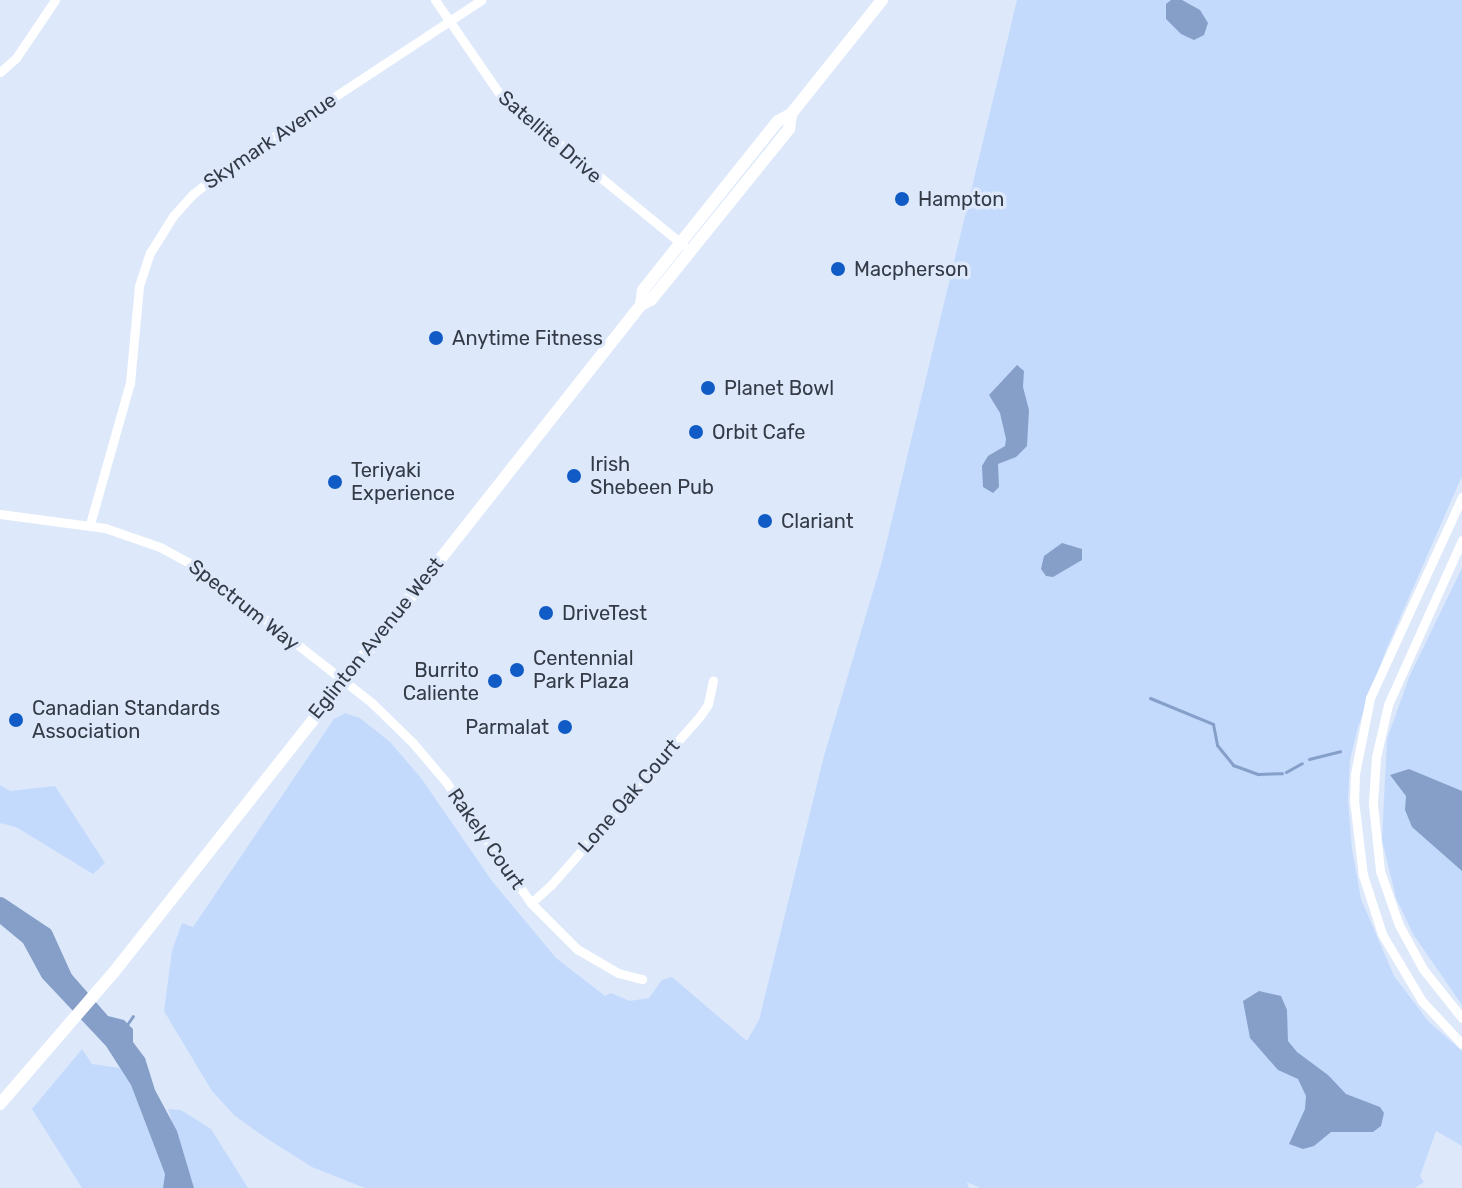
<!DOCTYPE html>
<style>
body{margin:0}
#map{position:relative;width:1462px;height:1188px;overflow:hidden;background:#dde9fb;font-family:Rubik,sans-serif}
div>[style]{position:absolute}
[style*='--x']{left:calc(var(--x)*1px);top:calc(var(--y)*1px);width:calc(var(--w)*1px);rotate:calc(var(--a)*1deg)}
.green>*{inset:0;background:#c3dafc}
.water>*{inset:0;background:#859fc9}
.stream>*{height:3px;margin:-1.5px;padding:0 1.5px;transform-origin:1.5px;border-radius:1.5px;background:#859fc9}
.river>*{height:16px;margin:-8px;padding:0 8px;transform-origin:8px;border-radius:8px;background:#859fc9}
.minor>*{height:9px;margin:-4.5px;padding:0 4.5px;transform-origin:4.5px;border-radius:4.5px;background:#fff}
.major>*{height:12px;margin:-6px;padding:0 6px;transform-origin:6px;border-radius:6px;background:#fff}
.dots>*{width:22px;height:22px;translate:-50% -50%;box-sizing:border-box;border:4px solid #dde9fb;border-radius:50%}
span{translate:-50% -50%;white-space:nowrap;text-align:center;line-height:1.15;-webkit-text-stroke:7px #dde9fb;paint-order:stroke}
.street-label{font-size:20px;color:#343b47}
.poi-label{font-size:20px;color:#343b47}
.left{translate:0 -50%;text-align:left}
.right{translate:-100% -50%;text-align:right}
</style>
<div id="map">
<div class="green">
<i style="clip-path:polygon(1017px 0,1462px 0,1462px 476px,1386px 650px,1358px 727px,1350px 760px,1348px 800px,1352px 849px,1361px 899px,1394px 976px,1429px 1022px,1462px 1051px,1462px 1146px,1436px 1131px,1420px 1176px,1424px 1182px,1415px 1188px,980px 1188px,967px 1182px,969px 1188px,365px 1188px,312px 1167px,263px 1136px,234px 1115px,212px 1091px,164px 1011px,172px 951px,182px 923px,193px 927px,334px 719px,345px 713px,360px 718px,390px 742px,421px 778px,492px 881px,556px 958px,605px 996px,611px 993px,630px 1001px,649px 998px,662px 980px,672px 977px,747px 1041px,759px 1020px,824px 756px,882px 561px)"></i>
<i style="clip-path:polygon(1462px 568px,1462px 1005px,1413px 934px,1396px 898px,1382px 840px,1387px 739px,1410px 675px)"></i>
<i style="clip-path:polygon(0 785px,10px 791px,55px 786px,105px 863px,93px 874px,16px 827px,0 823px)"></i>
<i style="clip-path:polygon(82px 1049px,92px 1064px,120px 1068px,131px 1085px,165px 1174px,163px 1188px,82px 1188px,32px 1109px)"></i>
<i style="clip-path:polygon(168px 1109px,181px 1110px,211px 1129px,248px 1188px,194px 1188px)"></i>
</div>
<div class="water">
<i style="clip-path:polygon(1171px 0,1182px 0,1200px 10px,1208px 23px,1204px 35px,1194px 40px,1181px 34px,1166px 19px,1166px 4px)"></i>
<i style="clip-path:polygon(1017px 365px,1024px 371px,1023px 387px,1029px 410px,1027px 446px,1016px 457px,998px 464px,999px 487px,993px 493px,983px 487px,982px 466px,988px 456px,1005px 446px,1006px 439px,1000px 413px,989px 395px)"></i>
<i style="clip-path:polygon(1062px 543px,1082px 549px,1082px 560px,1053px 577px,1046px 576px,1041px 569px,1044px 556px)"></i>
<i style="clip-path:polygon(1409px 769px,1462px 791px,1462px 871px,1412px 827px,1405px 810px,1406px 796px,1390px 775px)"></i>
<i style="clip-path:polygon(0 901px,40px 938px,108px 1016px,124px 1020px,133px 1029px,133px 1042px,145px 1058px,155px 1090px,177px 1131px,194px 1188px,163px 1188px,165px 1174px,131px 1085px,106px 1046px,42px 978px,23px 943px,0 924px)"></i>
<i style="clip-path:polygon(1259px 991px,1281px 996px,1287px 1010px,1288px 1041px,1297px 1052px,1328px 1075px,1346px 1094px,1380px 1107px,1384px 1113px,1381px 1126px,1373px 1132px,1331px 1132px,1314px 1146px,1303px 1149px,1289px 1144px,1305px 1109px,1306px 1096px,1298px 1079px,1278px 1070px,1250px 1038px,1243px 1001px)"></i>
</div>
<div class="stream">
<i style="--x:1150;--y:698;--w:68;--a:22.4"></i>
<i style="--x:1213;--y:724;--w:21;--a:79"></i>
<i style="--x:1217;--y:745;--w:26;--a:51"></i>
<i style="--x:1233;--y:765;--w:27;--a:20"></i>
<i style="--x:1258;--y:774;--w:24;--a:-2"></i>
<i style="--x:1309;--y:759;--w:32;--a:-14"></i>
<i style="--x:1286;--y:772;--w:18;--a:-29"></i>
<i style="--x:126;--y:1026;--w:12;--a:-55"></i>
</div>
<div class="river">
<i style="--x:0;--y:905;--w:54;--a:33.7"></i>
<i style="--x:45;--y:935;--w:48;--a:65.6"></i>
</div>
<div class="minor">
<i style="--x:435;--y:0;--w:116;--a:55.5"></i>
<i style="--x:501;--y:96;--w:235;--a:39.3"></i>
<i style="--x:0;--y:72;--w:21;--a:-41"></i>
<i style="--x:16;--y:58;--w:70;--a:-56.1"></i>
<i style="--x:1462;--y:497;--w:221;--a:114.6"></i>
<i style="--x:1370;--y:698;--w:77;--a:101.2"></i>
<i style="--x:1355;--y:774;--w:26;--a:92"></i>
<i style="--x:1354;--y:800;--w:76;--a:83.2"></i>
<i style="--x:1363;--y:875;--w:62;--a:72.1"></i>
<i style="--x:1382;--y:934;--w:78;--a:59.2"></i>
<i style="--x:1422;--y:1001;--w:59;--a:47.1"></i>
<i style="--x:0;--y:514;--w:106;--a:7.6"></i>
<i style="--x:105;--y:528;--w:58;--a:19.1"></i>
<i style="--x:160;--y:547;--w:48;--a:28.7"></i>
<i style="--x:202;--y:570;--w:216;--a:38"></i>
<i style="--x:372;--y:703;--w:57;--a:44.3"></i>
<i style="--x:413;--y:743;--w:51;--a:49.8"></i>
<i style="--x:446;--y:782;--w:148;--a:54.9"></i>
<i style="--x:531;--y:903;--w:65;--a:45"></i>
<i style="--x:577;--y:949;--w:48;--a:30.3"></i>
<i style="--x:618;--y:973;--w:25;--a:14"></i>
<i style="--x:90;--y:524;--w:147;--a:-74.2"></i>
<i style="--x:130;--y:383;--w:97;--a:-84.7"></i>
<i style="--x:139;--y:286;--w:35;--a:-72"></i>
<i style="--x:150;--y:253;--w:44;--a:-58.1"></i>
<i style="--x:173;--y:216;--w:30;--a:-48"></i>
<i style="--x:193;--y:194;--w:41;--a:-38"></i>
<i style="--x:225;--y:169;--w:307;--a:-33.4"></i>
<i style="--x:1462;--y:540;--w:181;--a:114.2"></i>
<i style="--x:1388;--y:705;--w:53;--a:103"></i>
<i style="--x:1376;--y:757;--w:47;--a:93.7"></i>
<i style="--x:1373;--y:804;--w:67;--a:84"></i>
<i style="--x:1380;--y:871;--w:57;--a:70.6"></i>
<i style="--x:1399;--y:925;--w:50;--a:61.4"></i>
<i style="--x:1423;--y:969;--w:63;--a:51.5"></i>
<i style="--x:531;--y:903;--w:27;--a:-42"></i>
<i style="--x:551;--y:885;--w:225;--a:-48.6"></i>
<i style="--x:700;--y:716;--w:14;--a:-56"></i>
<i style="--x:708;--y:704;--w:24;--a:-78"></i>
</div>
<div class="major">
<i style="--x:641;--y:305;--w:15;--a:-82"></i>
<i style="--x:643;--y:290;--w:216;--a:-51.4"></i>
<i style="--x:778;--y:121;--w:15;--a:-28"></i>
<i style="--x:791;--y:114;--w:146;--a:-51.4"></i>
<i style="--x:0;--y:1104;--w:174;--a:-49.2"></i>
<i style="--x:114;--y:972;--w:850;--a:-51.69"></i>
<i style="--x:641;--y:305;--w:11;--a:-27"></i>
<i style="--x:651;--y:300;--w:220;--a:-51.1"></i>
<i style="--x:789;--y:129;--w:15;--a:-82"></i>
</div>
<div class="dots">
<i style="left:902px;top:199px;background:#105bc6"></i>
<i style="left:838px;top:269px;background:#105bc6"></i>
<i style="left:436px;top:338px;background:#105bc6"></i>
<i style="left:708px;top:388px;background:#105bc6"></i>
<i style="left:696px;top:432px;background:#105bc6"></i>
<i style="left:574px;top:476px;background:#105bc6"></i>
<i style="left:335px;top:482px;background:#105bc6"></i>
<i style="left:765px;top:521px;background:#105bc6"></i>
<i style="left:546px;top:613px;background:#105bc6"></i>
<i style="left:517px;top:670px;background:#105bc6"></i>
<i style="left:495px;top:681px;background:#105bc6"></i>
<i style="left:16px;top:720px;background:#105bc6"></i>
<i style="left:565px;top:727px;background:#105bc6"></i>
</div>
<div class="street-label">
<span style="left:550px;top:137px;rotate:41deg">Satellite Drive</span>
<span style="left:270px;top:141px;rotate:-34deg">Skymark Avenue</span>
<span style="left:244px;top:605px;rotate:38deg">Spectrum Way</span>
<span style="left:376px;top:638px;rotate:-51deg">Eglinton Avenue West</span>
<span style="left:629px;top:796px;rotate:-49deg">Lone Oak Court</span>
<span style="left:486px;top:839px;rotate:55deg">Rakely Court</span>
</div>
<div class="poi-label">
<span class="left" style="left:918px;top:199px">Hampton</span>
<span class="left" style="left:854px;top:269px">Macpherson</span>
<span class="left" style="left:452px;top:338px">Anytime Fitness</span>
<span class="left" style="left:724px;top:388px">Planet Bowl</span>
<span class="left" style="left:712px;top:432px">Orbit Cafe</span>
<span class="left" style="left:590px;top:476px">Irish<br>Shebeen Pub</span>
<span class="left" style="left:351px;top:482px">Teriyaki<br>Experience</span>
<span class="left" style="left:781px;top:521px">Clariant</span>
<span class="left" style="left:562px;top:613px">DriveTest</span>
<span class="left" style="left:533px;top:670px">Centennial<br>Park Plaza</span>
<span class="right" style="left:479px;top:682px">Burrito<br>Caliente</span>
<span class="left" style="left:32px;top:720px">Canadian Standards<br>Association</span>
<span class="right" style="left:549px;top:727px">Parmalat</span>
</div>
</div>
